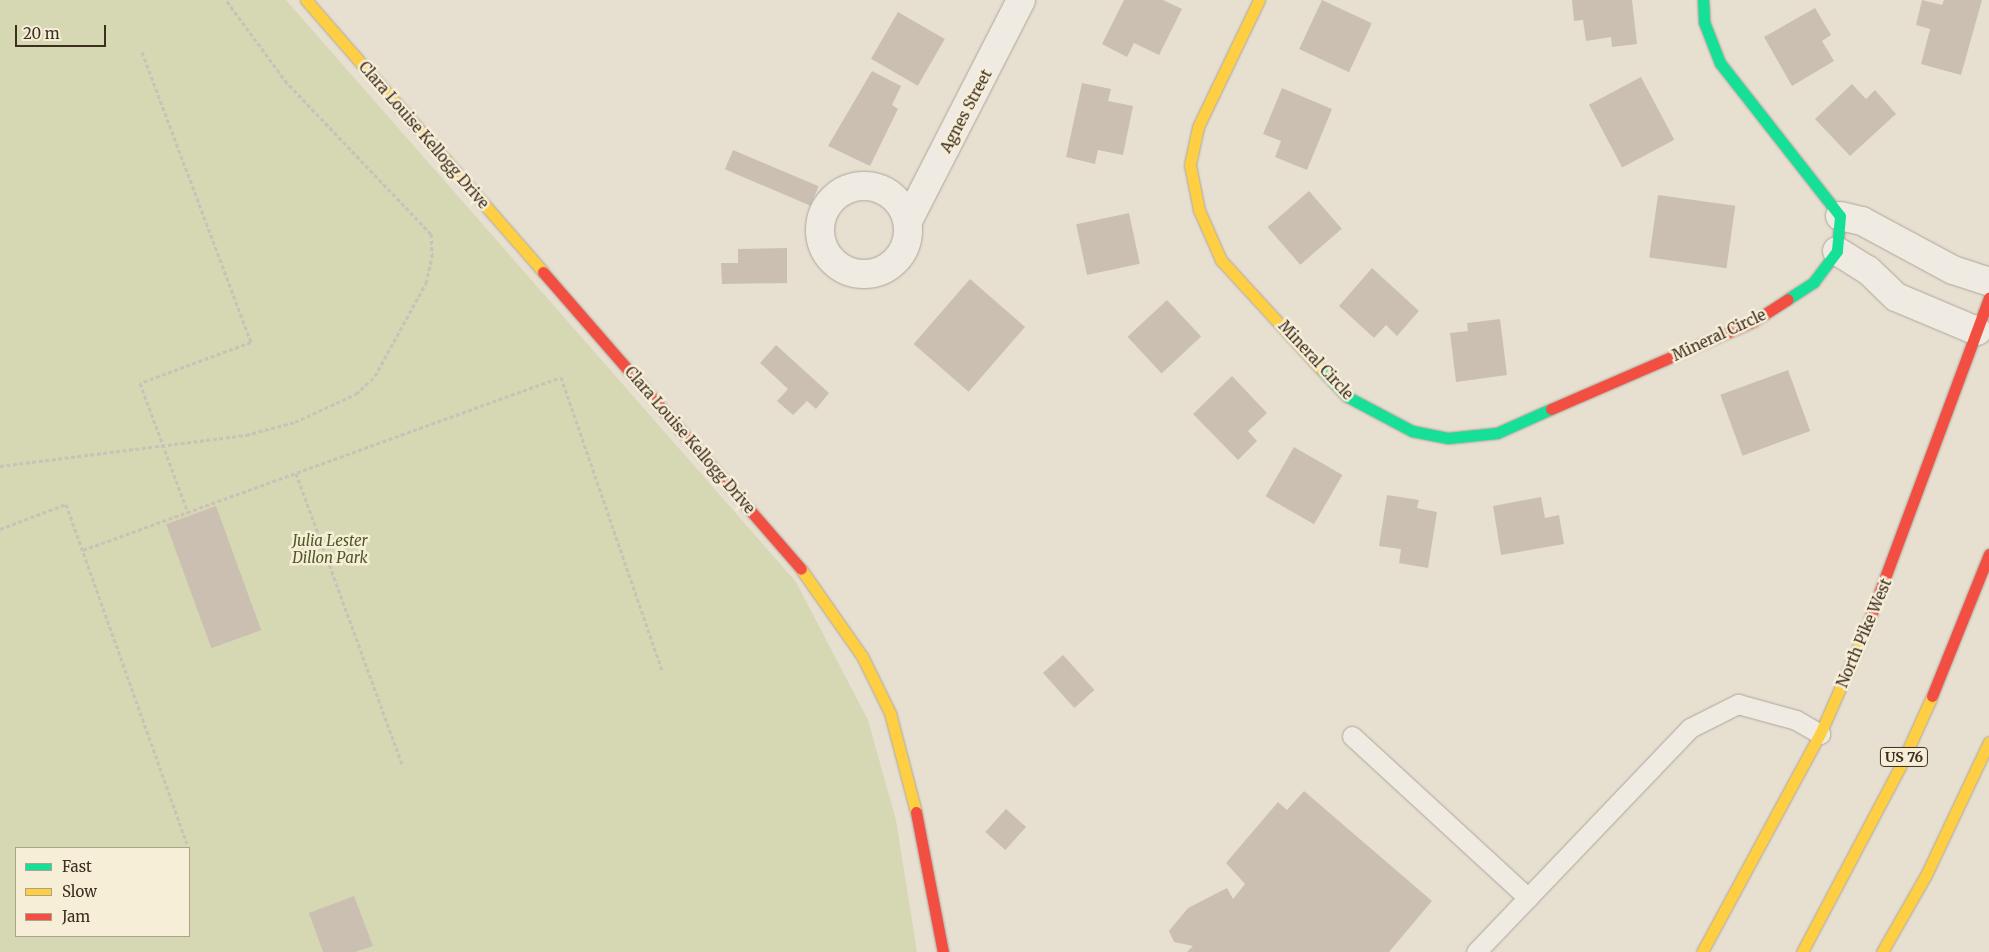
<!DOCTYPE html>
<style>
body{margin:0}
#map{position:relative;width:1989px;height:952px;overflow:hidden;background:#e7e0d1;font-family:Merriweather,serif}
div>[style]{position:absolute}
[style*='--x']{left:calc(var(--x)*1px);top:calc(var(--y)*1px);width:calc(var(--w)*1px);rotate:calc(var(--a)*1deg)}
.green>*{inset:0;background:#d6d7b3}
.building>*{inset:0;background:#cbbfb2;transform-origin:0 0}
.path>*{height:3px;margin-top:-1.5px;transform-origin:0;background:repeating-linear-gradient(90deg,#c8c2b9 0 4px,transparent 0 6.5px)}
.roads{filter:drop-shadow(0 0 1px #ada599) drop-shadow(0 0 1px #ada599)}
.lane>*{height:19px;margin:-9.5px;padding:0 9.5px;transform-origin:9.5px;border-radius:9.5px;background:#efebe3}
.street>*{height:28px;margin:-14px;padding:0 14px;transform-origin:14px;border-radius:14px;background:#efebe3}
.street>.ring{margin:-14px;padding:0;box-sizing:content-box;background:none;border:28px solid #efebe3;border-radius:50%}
.fast>*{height:11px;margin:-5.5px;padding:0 5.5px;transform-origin:5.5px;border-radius:5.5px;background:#16e098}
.slow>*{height:11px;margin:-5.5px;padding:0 5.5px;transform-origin:5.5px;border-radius:5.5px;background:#ffcf43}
.jam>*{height:11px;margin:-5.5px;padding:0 5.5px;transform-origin:5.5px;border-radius:5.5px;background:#f24e42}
span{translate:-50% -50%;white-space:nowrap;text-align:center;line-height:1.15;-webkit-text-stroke:5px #f7eed8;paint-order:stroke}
.shield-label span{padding:1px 4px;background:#f7eed8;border:1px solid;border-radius:4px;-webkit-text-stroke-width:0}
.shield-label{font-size:14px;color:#3d2e20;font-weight:700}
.street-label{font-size:15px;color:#3d2e20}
.park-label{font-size:15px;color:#4d5a26;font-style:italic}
.legend{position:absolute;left:15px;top:847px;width:175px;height:90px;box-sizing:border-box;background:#f7eed8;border:1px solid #ada18e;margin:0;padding:6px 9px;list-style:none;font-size:15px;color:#3d2e20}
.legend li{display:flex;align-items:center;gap:10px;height:25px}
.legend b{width:25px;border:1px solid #ada18e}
.scale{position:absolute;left:15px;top:25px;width:91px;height:22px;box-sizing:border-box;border:2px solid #3d2e20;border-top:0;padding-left:6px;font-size:15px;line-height:18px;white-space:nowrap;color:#3d2e20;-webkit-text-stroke:4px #f7eed8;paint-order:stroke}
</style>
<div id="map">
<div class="green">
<i style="clip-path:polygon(evenodd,0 0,286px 0,796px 582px,868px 720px,896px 820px,917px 952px,0 952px,0 0,16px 848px,189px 848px,189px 936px,16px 936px,16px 848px)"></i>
</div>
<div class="building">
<i style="clip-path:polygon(1124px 0,1163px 0,1182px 9px,1159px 55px,1134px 43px,1127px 57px,1102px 44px)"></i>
<i style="left:1322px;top:0;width:55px;height:54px;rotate:25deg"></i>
<i style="clip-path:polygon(1572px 0,1632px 0,1637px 44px,1612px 47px,1611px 37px,1586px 41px,1583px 20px,1574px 21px)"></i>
<i style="clip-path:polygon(1922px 0,1942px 5px,1944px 0,1982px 0,1961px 75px,1921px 64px,1930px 29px,1916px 25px)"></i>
<i style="clip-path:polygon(1815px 8px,1831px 35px,1822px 41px,1834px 61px,1792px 86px,1764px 37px)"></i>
<i style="left:898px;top:12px;width:54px;height:54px;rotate:30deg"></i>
<i style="clip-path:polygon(872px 71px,901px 86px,892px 105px,898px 109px,870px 166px,828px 146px)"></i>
<i style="left:1641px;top:77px;width:71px;height:59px;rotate:62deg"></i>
<i style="clip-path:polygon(1082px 83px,1111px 89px,1108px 101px,1133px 106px,1123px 155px,1098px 150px,1095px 164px,1066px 157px)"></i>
<i style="clip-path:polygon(1852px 84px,1866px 99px,1875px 90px,1896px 114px,1850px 156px,1815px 119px)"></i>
<i style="clip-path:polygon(1282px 88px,1332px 109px,1307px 170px,1275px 157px,1281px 141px,1263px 134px)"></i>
<i style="left:733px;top:150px;width:93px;height:21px;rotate:23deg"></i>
<i style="left:1309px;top:191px;width:50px;height:55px;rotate:49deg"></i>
<i style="left:1658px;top:195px;width:78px;height:63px;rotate:8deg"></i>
<i style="left:1129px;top:213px;width:52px;height:54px;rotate:78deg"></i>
<i style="clip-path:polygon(787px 248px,787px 283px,722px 284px,721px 263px,738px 263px,738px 249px)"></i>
<i style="clip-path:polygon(1372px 268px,1419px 311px,1397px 336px,1386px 325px,1374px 338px,1339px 306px)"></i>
<i style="left:970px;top:279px;width:73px;height:86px;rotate:41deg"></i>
<i style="left:1167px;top:300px;width:50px;height:54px;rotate:47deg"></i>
<i style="clip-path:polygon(1500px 319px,1507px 375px,1456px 382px,1450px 333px,1468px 331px,1467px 323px)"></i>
<i style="clip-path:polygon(776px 345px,829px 393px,816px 409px,807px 401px,793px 415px,777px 401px,788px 389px,760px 363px)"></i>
<i style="left:1788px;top:370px;width:65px;height:72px;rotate:70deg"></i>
<i style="clip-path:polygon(1232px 376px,1267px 413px,1248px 431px,1257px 441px,1238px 460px,1193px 414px)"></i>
<i style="left:1294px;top:447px;width:56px;height:57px;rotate:30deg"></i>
<i style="clip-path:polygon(1387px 495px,1419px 500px,1417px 508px,1437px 512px,1428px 568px,1399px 563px,1401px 549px,1379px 546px)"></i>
<i style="clip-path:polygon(1541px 497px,1545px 518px,1559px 515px,1564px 544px,1501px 555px,1493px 506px)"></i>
<i style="left:216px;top:506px;width:132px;height:53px;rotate:70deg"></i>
<i style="left:1063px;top:655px;width:47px;height:27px;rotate:48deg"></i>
<i style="clip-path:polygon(1304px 791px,1432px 901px,1389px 952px,1187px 952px,1193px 946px,1174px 942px,1169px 931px,1188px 908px,1227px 888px,1233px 899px,1245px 884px,1226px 863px,1278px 802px,1287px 810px)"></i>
<i style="left:1006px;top:809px;width:27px;height:31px;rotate:42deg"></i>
<i style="clip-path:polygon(354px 896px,373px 946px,355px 952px,323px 952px,309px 913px)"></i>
</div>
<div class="path">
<i style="--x:142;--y:52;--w:310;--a:69.4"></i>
<i style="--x:251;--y:342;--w:118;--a:159.7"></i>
<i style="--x:140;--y:383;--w:139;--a:69.7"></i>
<i style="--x:0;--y:466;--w:248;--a:-7.2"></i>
<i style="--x:246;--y:435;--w:51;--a:-14.9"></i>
<i style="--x:295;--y:422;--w:67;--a:-24.7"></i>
<i style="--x:356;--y:394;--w:26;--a:-43"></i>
<i style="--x:375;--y:376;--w:106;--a:-61.3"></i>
<i style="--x:426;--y:283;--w:27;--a:-77"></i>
<i style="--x:432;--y:257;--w:23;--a:-92"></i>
<i style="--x:431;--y:234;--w:209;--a:-133.6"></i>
<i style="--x:287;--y:83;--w:103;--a:-126.3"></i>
<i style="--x:296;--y:473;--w:311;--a:70"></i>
<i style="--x:0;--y:529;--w:71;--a:-20.7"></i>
<i style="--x:66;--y:504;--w:360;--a:70.4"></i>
<i style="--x:83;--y:550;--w:508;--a:-19.9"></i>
<i style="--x:561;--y:377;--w:311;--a:71"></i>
</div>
<div class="roads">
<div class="lane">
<i style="--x:1352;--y:736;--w:239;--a:42.6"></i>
<i style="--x:1476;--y:952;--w:310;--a:-46.3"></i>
<i style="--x:1690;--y:728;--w:54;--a:-26.6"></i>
<i style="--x:1738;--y:704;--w:60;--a:15.4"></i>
<i style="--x:1796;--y:720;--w:28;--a:30"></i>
</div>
<div class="street">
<i class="ring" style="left:820px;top:186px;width:60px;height:60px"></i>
<i style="--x:1840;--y:216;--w:23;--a:13"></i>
<i style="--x:1862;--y:221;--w:103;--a:28.3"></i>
<i style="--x:1953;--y:270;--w:38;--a:18"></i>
<i style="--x:908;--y:221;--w:248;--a:-62.9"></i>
<i style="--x:1837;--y:251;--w:36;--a:32"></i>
<i style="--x:1868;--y:270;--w:39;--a:44"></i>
<i style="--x:1896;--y:297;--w:88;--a:22.8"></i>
</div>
<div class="fast">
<i style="--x:1703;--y:0;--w:22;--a:87"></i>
<i style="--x:1704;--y:22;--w:44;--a:68.7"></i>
<i style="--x:1720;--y:63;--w:194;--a:51.9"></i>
<i style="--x:1840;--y:216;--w:35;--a:95"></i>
<i style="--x:1837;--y:251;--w:39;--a:127"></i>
<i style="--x:1814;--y:282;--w:31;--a:147"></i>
<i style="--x:1320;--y:368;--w:38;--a:47"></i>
<i style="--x:1346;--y:396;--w:75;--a:27.9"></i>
<i style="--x:1412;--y:431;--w:37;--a:11"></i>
<i style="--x:1448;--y:438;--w:49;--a:-5.8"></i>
<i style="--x:1497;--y:433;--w:59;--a:-24"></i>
</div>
<div class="slow">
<i style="--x:306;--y:0;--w:361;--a:48.9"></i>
<i style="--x:1259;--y:0;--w:141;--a:115.7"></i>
<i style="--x:1198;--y:127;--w:39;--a:102"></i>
<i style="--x:1190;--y:165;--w:46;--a:78.7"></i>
<i style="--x:1199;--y:210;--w:55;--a:66.3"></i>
<i style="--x:1221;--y:260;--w:147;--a:47.5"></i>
<i style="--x:801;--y:569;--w:106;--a:55"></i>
<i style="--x:862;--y:656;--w:64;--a:63.8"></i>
<i style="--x:890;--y:713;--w:102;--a:75.3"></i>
<i style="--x:1702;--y:952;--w:248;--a:-61.6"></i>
<i style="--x:1820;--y:734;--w:109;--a:-66.3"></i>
<i style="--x:1802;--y:952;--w:209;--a:-62.1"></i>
<i style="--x:1900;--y:767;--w:78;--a:-65.7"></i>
<i style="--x:1882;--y:952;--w:89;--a:-60.3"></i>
<i style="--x:1926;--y:875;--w:147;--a:-64.7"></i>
</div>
<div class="jam">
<i style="--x:543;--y:272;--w:393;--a:49"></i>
<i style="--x:1551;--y:409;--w:221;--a:-23.4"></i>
<i style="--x:1754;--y:321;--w:40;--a:-32.9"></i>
<i style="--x:1864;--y:634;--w:359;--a:-69.6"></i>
<i style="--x:1932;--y:696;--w:153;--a:-68.1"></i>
<i style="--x:916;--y:812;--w:143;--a:79.1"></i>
</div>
</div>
<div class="shield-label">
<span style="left:1904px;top:757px">US 76</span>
</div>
<div class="street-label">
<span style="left:966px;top:111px;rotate:-62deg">Agnes Street</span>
<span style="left:424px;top:135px;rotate:49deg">Clara Louise Kellogg Drive</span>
<span style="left:1719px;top:335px;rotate:-25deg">Mineral Circle</span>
<span style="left:1316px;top:360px;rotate:47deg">Mineral Circle</span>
<span style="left:690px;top:440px;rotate:49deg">Clara Louise Kellogg Drive</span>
<span style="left:1864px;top:633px;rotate:-67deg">North Pike West</span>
</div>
<div class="park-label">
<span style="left:330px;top:549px">Julia Lester<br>Dillon Park</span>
</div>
<ul class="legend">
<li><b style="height:6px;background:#16e098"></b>Fast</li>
<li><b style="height:6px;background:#ffcf43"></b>Slow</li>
<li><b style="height:6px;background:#f24e42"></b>Jam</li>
</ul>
<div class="scale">20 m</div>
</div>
